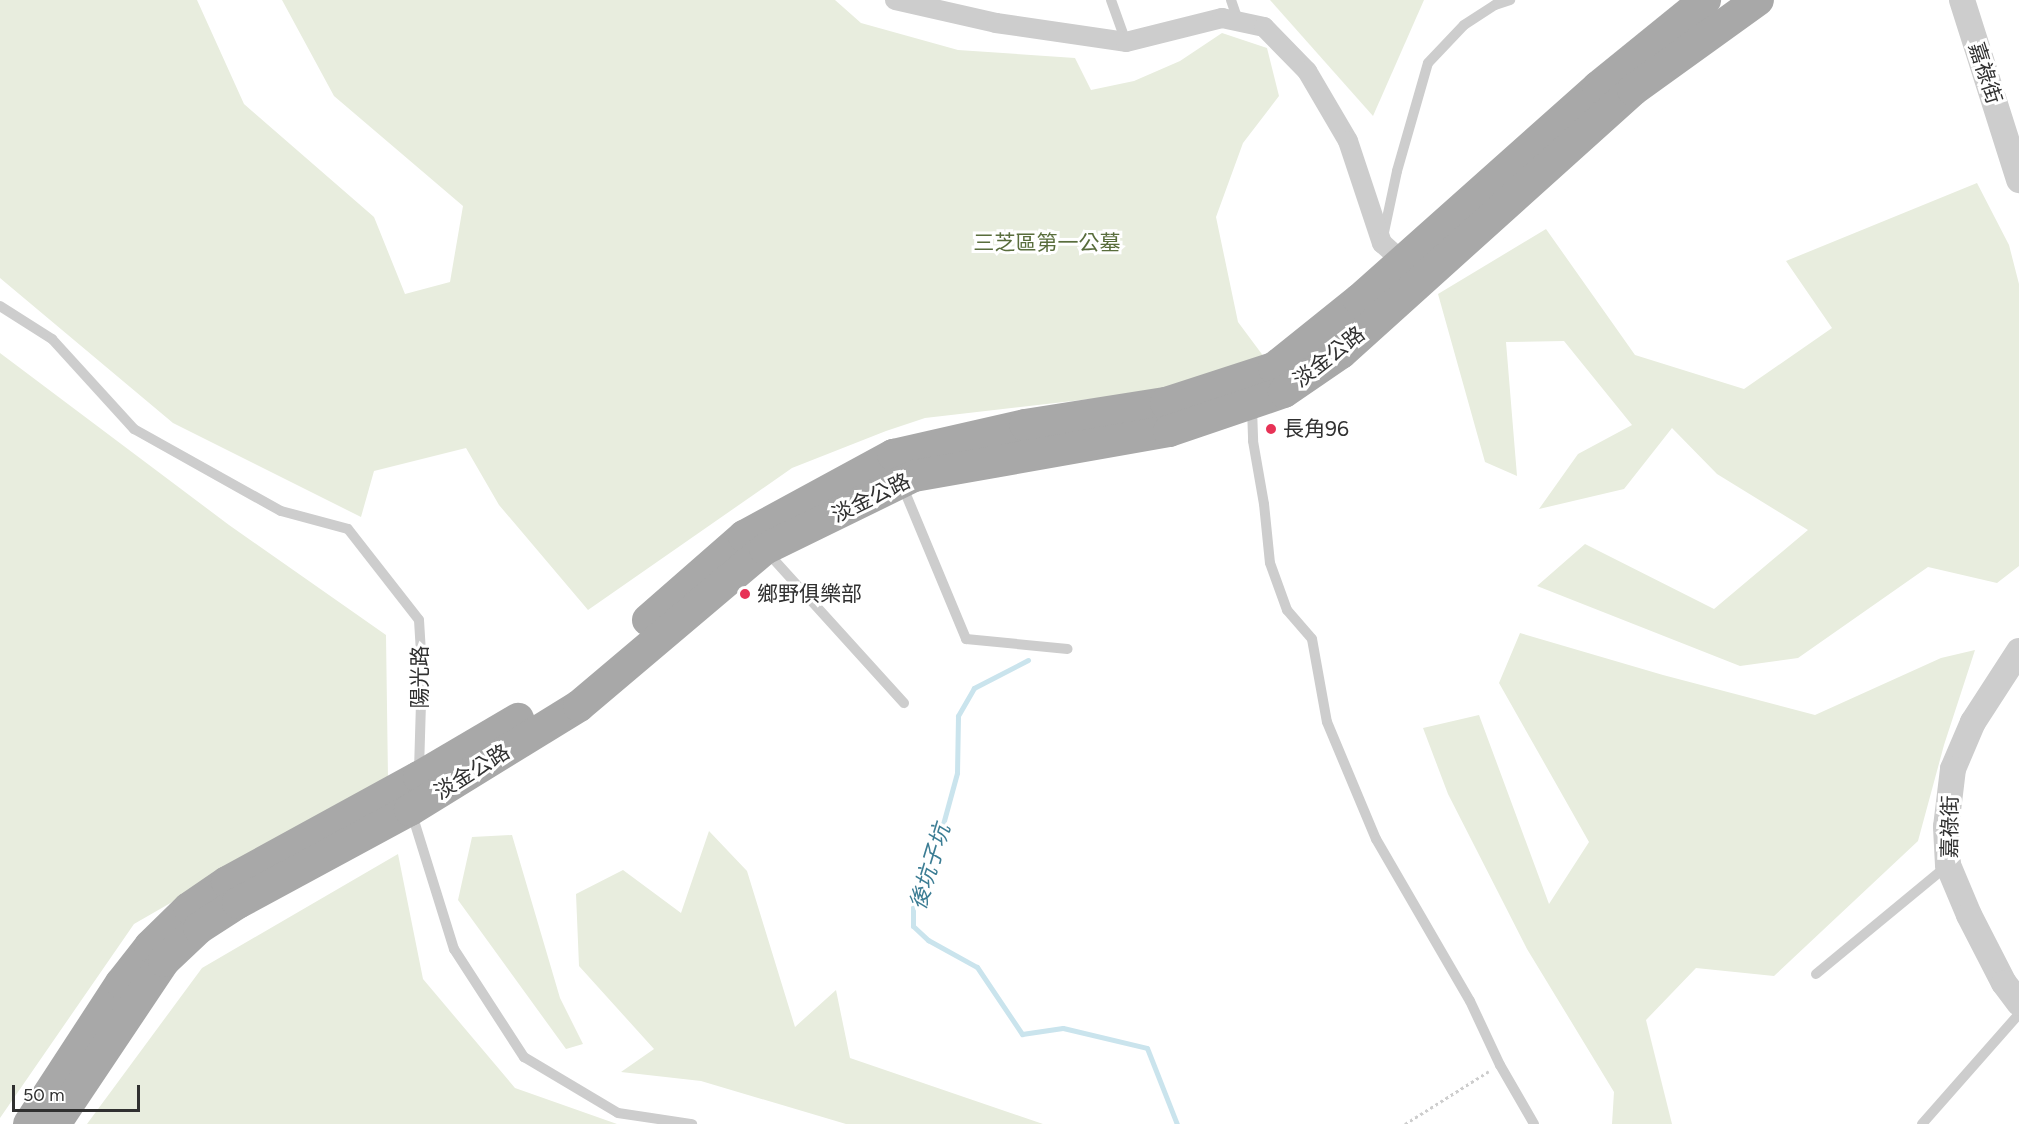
<!DOCTYPE html>
<meta charset="utf-8">
<style>
body{margin:0}
#map{position:relative;width:2019px;height:1124px;overflow:hidden;background:#fff;font-family:Figtree,"Noto Sans TC",sans-serif}
div>[style]{position:absolute}
[style*='--x']{left:calc(var(--x)*1px);top:calc(var(--y)*1px);width:calc(var(--w)*1px);rotate:calc(var(--a)*1deg)}
.green>*{inset:0;background:#e8edde}
.stream>*{height:5px;margin:-2.5px;padding:0 2.5px;transform-origin:2.5px;border-radius:2.5px;background:#cae4ed}
.path>*{height:3px;margin-top:-1.5px;transform-origin:0;background:repeating-linear-gradient(90deg,#cdcdcd 0 3px,transparent 0 6px)}
.service>*{height:10px;margin:-5px;padding:0 5px;transform-origin:5px;border-radius:5px;background:#cdcdcd}
.minor>*{height:20px;margin:-10px;padding:0 10px;transform-origin:10px;border-radius:10px;background:#cdcdcd}
.tertiary>*{height:26px;margin:-13px;padding:0 13px;transform-origin:13px;border-radius:13px;background:#cdcdcd}
.primary>*{height:32px;margin:-16px;padding:0 16px;transform-origin:16px;border-radius:16px;background:#a8a8a8}
.dots>*{width:16px;height:16px;translate:-50% -50%;box-sizing:border-box;border:3px solid #fff;border-radius:50%}
span{translate:-50% -50%;white-space:nowrap;text-align:center;line-height:1.15;-webkit-text-stroke:6px #fff;paint-order:stroke}
.street-label{font-size:21px;color:#303030}
.park-label{font-size:21px;color:#596d3c}
.poi-label{font-size:21px;color:#303030}
.left{translate:0 -50%;text-align:left}
.water-label{font-size:22px;color:#3c7d94;font-style:italic}
.scale{position:absolute;left:12px;top:1085px;width:128px;height:27px;box-sizing:border-box;border:3px solid #303030;border-top:0;padding-left:8px;font-size:18px;line-height:21px;white-space:nowrap;color:#303030;-webkit-text-stroke:4px #fff;paint-order:stroke}
</style>
<div id="map">
<div class="green">
<i style="clip-path:polygon(0 0,197px 0,244px 104px,374px 217px,405px 294px,450px 282px,463px 206px,334px 96px,282px 0,835px 0,861px 23px,958px 50px,1075px 58px,1091px 90px,1134px 81px,1180px 61px,1222px 33px,1267px 48px,1279px 96px,1243px 143px,1216px 217px,1238px 322px,1264px 357px,1151px 392px,925px 418px,886px 431px,792px 468px,588px 610px,499px 505px,466px 448px,374px 471px,361px 517px,173px 423px,0 278px)"></i>
<i style="clip-path:polygon(1270px 0,1424px 0,1373px 116px)"></i>
<i style="clip-path:polygon(1977px 183px,2009px 245px,2019px 284px,2019px 566px,1997px 583px,1928px 567px,1798px 658px,1740px 666px,1537px 586px,1585px 544px,1714px 609px,1808px 530px,1717px 474px,1672px 428px,1624px 489px,1539px 509px,1578px 454px,1632px 425px,1564px 341px,1506px 342px,1517px 476px,1485px 462px,1438px 294px,1546px 229px,1635px 355px,1744px 389px,1832px 328px,1786px 261px)"></i>
<i style="clip-path:polygon(0 353px,229px 525px,386px 635px,388px 778px,134px 924px,0 1118px)"></i>
<i style="clip-path:polygon(1520px 633px,1663px 675px,1815px 715px,1941px 658px,1975px 650px,1944px 745px,1918px 841px,1774px 976px,1696px 968px,1646px 1020px,1672px 1124px,1612px 1124px,1614px 1092px,1527px 949px,1448px 794px,1423px 728px,1479px 715px,1549px 904px,1589px 842px,1499px 683px)"></i>
<i style="clip-path:polygon(709px 831px,747px 871px,795px 1027px,836px 990px,850px 1058px,1043px 1124px,846px 1124px,701px 1081px,621px 1072px,654px 1049px,579px 966px,576px 894px,623px 870px,681px 913px)"></i>
<i style="clip-path:polygon(512px 835px,560px 998px,583px 1044px,566px 1049px,458px 900px,472px 837px)"></i>
<i style="clip-path:polygon(398px 854px,423px 979px,515px 1088px,617px 1124px,87px 1124px,202px 968px)"></i>
</div>
<div class="stream">
<i style="--x:1028;--y:660;--w:61;--a:152.6"></i>
<i style="--x:974;--y:688;--w:32;--a:120"></i>
<i style="--x:958;--y:716;--w:57;--a:91"></i>
<i style="--x:957;--y:773;--w:64;--a:105.3"></i>
<i style="--x:940;--y:835;--w:75;--a:111.1"></i>
<i style="--x:913;--y:905;--w:21;--a:90"></i>
<i style="--x:913;--y:926;--w:21;--a:43"></i>
<i style="--x:928;--y:940;--w:56;--a:28.9"></i>
<i style="--x:977;--y:967;--w:81;--a:56.1"></i>
<i style="--x:1022;--y:1034;--w:41;--a:-8.3"></i>
<i style="--x:1063;--y:1028;--w:86;--a:13.4"></i>
<i style="--x:1147;--y:1048;--w:82;--a:68.5"></i>
</div>
<div class="path">
<i style="--x:1405;--y:1124;--w:99;--a:-32.2"></i>
</div>
<div class="service">
<i style="--x:1111;--y:0;--w:45;--a:70.3"></i>
<i style="--x:1231;--y:0;--w:21;--a:71"></i>
<i style="--x:1383;--y:237;--w:67;--a:-78"></i>
<i style="--x:1397;--y:171;--w:112;--a:-74"></i>
<i style="--x:1428;--y:63;--w:52;--a:-46.5"></i>
<i style="--x:1464;--y:25;--w:37;--a:-33"></i>
<i style="--x:1495;--y:5;--w:16;--a:-18"></i>
<i style="--x:0;--y:306;--w:62;--a:32.4"></i>
<i style="--x:52;--y:339;--w:122;--a:47.7"></i>
<i style="--x:134;--y:429;--w:168;--a:29.2"></i>
<i style="--x:281;--y:511;--w:69;--a:15"></i>
<i style="--x:348;--y:529;--w:115;--a:52"></i>
<i style="--x:419;--y:620;--w:49;--a:86.5"></i>
<i style="--x:422;--y:669;--w:104;--a:91.7"></i>
<i style="--x:1252;--y:408;--w:33;--a:88"></i>
<i style="--x:1253;--y:441;--w:64;--a:80.1"></i>
<i style="--x:1264;--y:504;--w:59;--a:84.2"></i>
<i style="--x:1270;--y:563;--w:50;--a:70.1"></i>
<i style="--x:1287;--y:610;--w:38;--a:49"></i>
<i style="--x:1312;--y:639;--w:84;--a:79.8"></i>
<i style="--x:1327;--y:722;--w:127;--a:67.3"></i>
<i style="--x:1376;--y:839;--w:187;--a:59.9"></i>
<i style="--x:1470;--y:1001;--w:71;--a:64.9"></i>
<i style="--x:1500;--y:1065;--w:68;--a:60"></i>
<i style="--x:902;--y:485;--w:167;--a:67.4"></i>
<i style="--x:966;--y:639;--w:102;--a:5.6"></i>
<i style="--x:767;--y:552;--w:204;--a:47.8"></i>
<i style="--x:411;--y:811;--w:145;--a:72.7"></i>
<i style="--x:454;--y:949;--w:129;--a:57.1"></i>
<i style="--x:524;--y:1057;--w:109;--a:30.8"></i>
<i style="--x:618;--y:1113;--w:75;--a:8.5"></i>
<i style="--x:1816;--y:974;--w:171;--a:-39.5"></i>
<i style="--x:1922;--y:1124;--w:147;--a:-48.6"></i>
</div>
<div class="minor">
<i style="--x:895;--y:0;--w:104;--a:12.8"></i>
<i style="--x:996;--y:23;--w:131;--a:8.3"></i>
<i style="--x:1126;--y:42;--w:99;--a:-14"></i>
<i style="--x:1222;--y:18;--w:43;--a:12.1"></i>
<i style="--x:1264;--y:27;--w:62;--a:45.7"></i>
<i style="--x:1307;--y:71;--w:81;--a:59.6"></i>
<i style="--x:1348;--y:141;--w:108;--a:71.6"></i>
<i style="--x:1382;--y:243;--w:28;--a:42"></i>
<i style="--x:1403;--y:262;--w:9;--a:69"></i>
</div>
<div class="tertiary">
<i style="--x:1962;--y:0;--w:189;--a:72.4"></i>
<i style="--x:2019;--y:651;--w:85;--a:122.9"></i>
<i style="--x:1973;--y:722;--w:51;--a:113.1"></i>
<i style="--x:1953;--y:769;--w:58;--a:96.9"></i>
<i style="--x:1946;--y:827;--w:38;--a:87"></i>
<i style="--x:1948;--y:865;--w:54;--a:67.2"></i>
<i style="--x:1969;--y:915;--w:76;--a:62.8"></i>
<i style="--x:2004;--y:983;--w:25;--a:53"></i>
</div>
<div class="primary">
<i style="--x:648;--y:620;--w:128;--a:-41.2"></i>
<i style="--x:744;--y:536;--w:170;--a:-28.5"></i>
<i style="--x:893;--y:455;--w:135;--a:-12.8"></i>
<i style="--x:1025;--y:425;--w:143;--a:-8.9"></i>
<i style="--x:1166;--y:403;--w:114;--a:-18"></i>
<i style="--x:1274;--y:368;--w:109;--a:-38.7"></i>
<i style="--x:1359;--y:300;--w:320;--a:-41.7"></i>
<i style="--x:1598;--y:87;--w:138;--a:-39.1"></i>
<i style="--x:29;--y:1124;--w:168;--a:-56.9"></i>
<i style="--x:121;--y:983;--w:47;--a:-51.9"></i>
<i style="--x:150;--y:946;--w:54;--a:-44.3"></i>
<i style="--x:189;--y:908;--w:46;--a:-34.4"></i>
<i style="--x:227;--y:882;--w:219;--a:-28.7"></i>
<i style="--x:419;--y:777;--w:115;--a:-30.4"></i>
<i style="--x:55;--y:1124;--w:196;--a:-56.2"></i>
<i style="--x:164;--y:961;--w:48;--a:-43.3"></i>
<i style="--x:199;--y:928;--w:46;--a:-32.7"></i>
<i style="--x:238;--y:903;--w:196;--a:-28.4"></i>
<i style="--x:410;--y:810;--w:198;--a:-31.6"></i>
<i style="--x:579;--y:706;--w:243;--a:-40.2"></i>
<i style="--x:765;--y:549;--w:166;--a:-26.1"></i>
<i style="--x:914;--y:476;--w:259;--a:-10"></i>
<i style="--x:1169;--y:431;--w:121;--a:-18.7"></i>
<i style="--x:1284;--y:392;--w:69;--a:-34.4"></i>
<i style="--x:1341;--y:353;--w:393;--a:-42"></i>
<i style="--x:1633;--y:90;--w:154;--a:-35.8"></i>
</div>
<div class="dots">
<i style="left:1271px;top:429px;background:#e73256"></i>
<i style="left:745px;top:594px;background:#e73256"></i>
</div>
<div class="street-label">
<span style="left:1985px;top:73px;rotate:72deg">嘉祿街</span>
<span style="left:1329px;top:357px;rotate:-38deg">淡金公路</span>
<span style="left:871px;top:498px;rotate:-26deg">淡金公路</span>
<span style="left:420px;top:677px;rotate:-90deg">陽光路</span>
<span style="left:472px;top:772px;rotate:-32deg">淡金公路</span>
<span style="left:1950px;top:827px;rotate:-89deg">嘉祿街</span>
</div>
<div class="park-label">
<span style="left:1047px;top:243px">三芝區第一公墓</span>
</div>
<div class="poi-label">
<span class="left" style="left:1283px;top:429px">長角96</span>
<span class="left" style="left:757px;top:594px">鄉野俱樂部</span>
</div>
<div class="water-label">
<span style="left:930px;top:867px;rotate:-73deg">後坑子坑</span>
</div>
<div class="scale">50 m</div>
</div>
